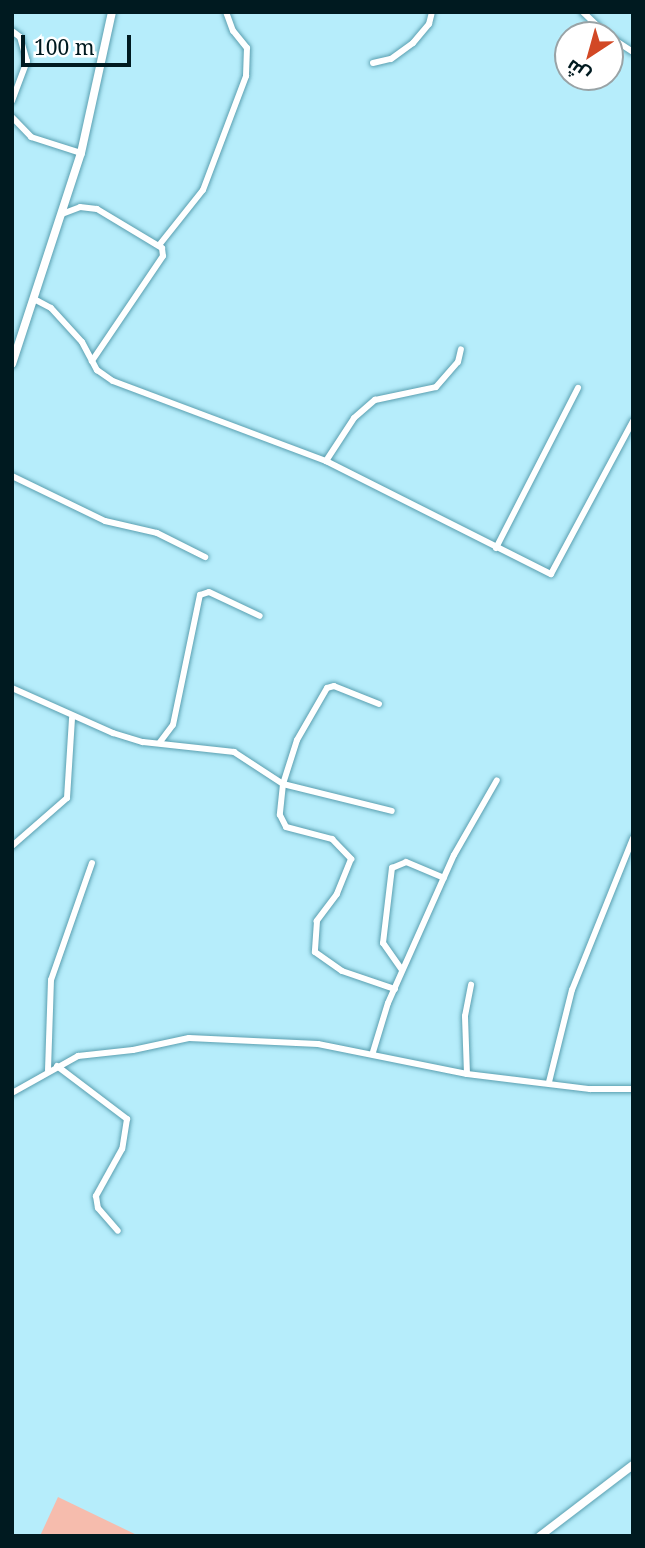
<!DOCTYPE html>
<meta charset="utf-8">
<style>
body{margin:0}
#map{position:relative;width:645px;height:1548px;overflow:hidden;background:#b6edfb;font-family:"Noto Serif",Cairo,serif}
div>[style]{position:absolute}
[style*='--x']{left:calc(var(--x)*1px);top:calc(var(--y)*1px);width:calc(var(--w)*1px);rotate:calc(var(--a)*1deg)}
.green>*{inset:0;background:#f6bcad}
.roads{filter:drop-shadow(0 0 2px #5a9fb0) drop-shadow(0 0 2px #5a9fb0)}
.minor>*{height:6px;margin:-3px;padding:0 3px;transform-origin:3px;border-radius:3px;background:#fff}
.tertiary>*{height:8px;margin:-4px;padding:0 4px;transform-origin:4px;border-radius:4px;background:#fff}
span{translate:-50% -50%;white-space:nowrap;text-align:center;line-height:1.15;-webkit-text-stroke:5px #fff;paint-order:stroke}
.frame{position:absolute;inset:0;border:14px solid #001a20;pointer-events:none}
.north{position:absolute;left:554px;top:21px;width:70px;height:70px;box-sizing:border-box;background:#fff;border:2px solid #99a3a6;border-radius:50%;rotate:216deg;font-size:19px;font-weight:700;line-height:28px;text-align:center;color:#001a20}
.north::after{content:'';display:block;margin:auto;width:24px;height:32px;background:#d24825;clip-path:polygon(50% 0,100% 100%,50% 72%,0 100%)}
.scale{position:absolute;left:21px;top:35px;width:110px;height:32px;box-sizing:border-box;border:4px solid #001a20;border-top:0;padding-left:9px;font-size:21px;line-height:24px;white-space:nowrap;color:#001a20;-webkit-text-stroke:5px #fff;paint-order:stroke}
</style>
<div id="map">
<div class="green">
<i style="clip-path:polygon(58px 1497px,139px 1536px,40px 1536px)"></i>
</div>
<div class="roads">
<div class="minor">
<i style="--x:583;--y:12;--w:33;--a:44"></i>
<i style="--x:12;--y:31;--w:10;--a:37"></i>
<i style="--x:20;--y:37;--w:25;--a:74"></i>
<i style="--x:27;--y:61;--w:43;--a:110.6"></i>
<i style="--x:610;--y:37;--w:27;--a:33"></i>
<i style="--x:373;--y:63;--w:18;--a:-13"></i>
<i style="--x:391;--y:59;--w:27;--a:-36"></i>
<i style="--x:413;--y:43;--w:25;--a:-50"></i>
<i style="--x:429;--y:24;--w:12;--a:-76"></i>
<i style="--x:12;--y:117;--w:28;--a:46"></i>
<i style="--x:31;--y:137;--w:52;--a:17.7"></i>
<i style="--x:62;--y:214;--w:19;--a:-21"></i>
<i style="--x:80;--y:207;--w:17;--a:7"></i>
<i style="--x:97;--y:209;--w:76;--a:31"></i>
<i style="--x:162;--y:248;--w:8;--a:83"></i>
<i style="--x:163;--y:256;--w:127;--a:124.1"></i>
<i style="--x:160;--y:244;--w:69;--a:-51.5"></i>
<i style="--x:203;--y:190;--w:122;--a:-69.3"></i>
<i style="--x:246;--y:76;--w:28;--a:-88"></i>
<i style="--x:247;--y:48;--w:22;--a:-129"></i>
<i style="--x:233;--y:31;--w:20;--a:-110"></i>
<i style="--x:34;--y:299;--w:19;--a:28"></i>
<i style="--x:51;--y:308;--w:46;--a:47.6"></i>
<i style="--x:82;--y:342;--w:32;--a:62"></i>
<i style="--x:97;--y:370;--w:19;--a:35"></i>
<i style="--x:113;--y:381;--w:228;--a:20.6"></i>
<i style="--x:326;--y:461;--w:252;--a:26.7"></i>
<i style="--x:551;--y:574;--w:174;--a:-61.8"></i>
<i style="--x:326;--y:461;--w:51;--a:-56.9"></i>
<i style="--x:354;--y:418;--w:28;--a:-41"></i>
<i style="--x:375;--y:400;--w:62;--a:-12"></i>
<i style="--x:436;--y:387;--w:33;--a:-49"></i>
<i style="--x:458;--y:362;--w:13;--a:-77"></i>
<i style="--x:12;--y:476;--w:103;--a:25.8"></i>
<i style="--x:105;--y:521;--w:53;--a:13"></i>
<i style="--x:157;--y:533;--w:54;--a:26.6"></i>
<i style="--x:496;--y:548;--w:180;--a:-62.9"></i>
<i style="--x:12;--y:688;--w:111;--a:24"></i>
<i style="--x:113;--y:733;--w:31;--a:17"></i>
<i style="--x:143;--y:742;--w:92;--a:6.3"></i>
<i style="--x:234;--y:752;--w:59;--a:33.1"></i>
<i style="--x:283;--y:784;--w:112;--a:13.9"></i>
<i style="--x:379;--y:704;--w:48;--a:-158.2"></i>
<i style="--x:334;--y:686;--w:7;--a:164"></i>
<i style="--x:327;--y:688;--w:60;--a:120"></i>
<i style="--x:297;--y:740;--w:46;--a:107.7"></i>
<i style="--x:283;--y:784;--w:31;--a:96"></i>
<i style="--x:280;--y:815;--w:13;--a:63"></i>
<i style="--x:286;--y:827;--w:48;--a:14.6"></i>
<i style="--x:332;--y:839;--w:28;--a:46"></i>
<i style="--x:351;--y:859;--w:38;--a:112"></i>
<i style="--x:337;--y:894;--w:34;--a:127"></i>
<i style="--x:317;--y:921;--w:31;--a:94"></i>
<i style="--x:315;--y:952;--w:33;--a:35"></i>
<i style="--x:342;--y:971;--w:56;--a:18.8"></i>
<i style="--x:160;--y:742;--w:21;--a:-53"></i>
<i style="--x:173;--y:725;--w:133;--a:-78.3"></i>
<i style="--x:200;--y:595;--w:9;--a:-18"></i>
<i style="--x:209;--y:592;--w:56;--a:25.2"></i>
<i style="--x:12;--y:846;--w:73;--a:-41.1"></i>
<i style="--x:67;--y:798;--w:80;--a:-86.4"></i>
<i style="--x:402;--y:970;--w:33;--a:-125"></i>
<i style="--x:383;--y:943;--w:76;--a:-83.2"></i>
<i style="--x:392;--y:868;--w:15;--a:-23"></i>
<i style="--x:406;--y:862;--w:41;--a:22.8"></i>
<i style="--x:373;--y:1052;--w:51;--a:-73"></i>
<i style="--x:388;--y:1003;--w:162;--a:-66"></i>
<i style="--x:454;--y:855;--w:86;--a:-60.2"></i>
<i style="--x:57;--y:1066;--w:88;--a:37.1"></i>
<i style="--x:127;--y:1119;--w:30;--a:99"></i>
<i style="--x:122;--y:1149;--w:54;--a:119"></i>
<i style="--x:96;--y:1196;--w:12;--a:81"></i>
<i style="--x:98;--y:1208;--w:30;--a:49"></i>
<i style="--x:48;--y:1070;--w:90;--a:-88.1"></i>
<i style="--x:51;--y:980;--w:124;--a:-70.7"></i>
<i style="--x:467;--y:1074;--w:58;--a:-92"></i>
<i style="--x:465;--y:1016;--w:32;--a:-79"></i>
<i style="--x:549;--y:1082;--w:95;--a:-76"></i>
<i style="--x:572;--y:990;--w:164;--a:-68.1"></i>
<i style="--x:12;--y:1093;--w:76;--a:-29.3"></i>
<i style="--x:78;--y:1056;--w:55;--a:-6.2"></i>
<i style="--x:133;--y:1050;--w:57;--a:-12.1"></i>
<i style="--x:189;--y:1038;--w:129;--a:2.7"></i>
<i style="--x:318;--y:1044;--w:152;--a:11.4"></i>
<i style="--x:467;--y:1074;--w:124;--a:7"></i>
<i style="--x:590;--y:1089;--w:43;--a:0"></i>
</div>
<div class="tertiary">
<i style="--x:12;--y:364;--w:222;--a:-71.9"></i>
<i style="--x:81;--y:153;--w:144;--a:-77.6"></i>
<i style="--x:540;--y:1536;--w:117;--a:-37.4"></i>
</div>
</div>
<div class="frame"></div>
<div class="north">ش</div>
<div class="scale">100 m</div>
</div>
